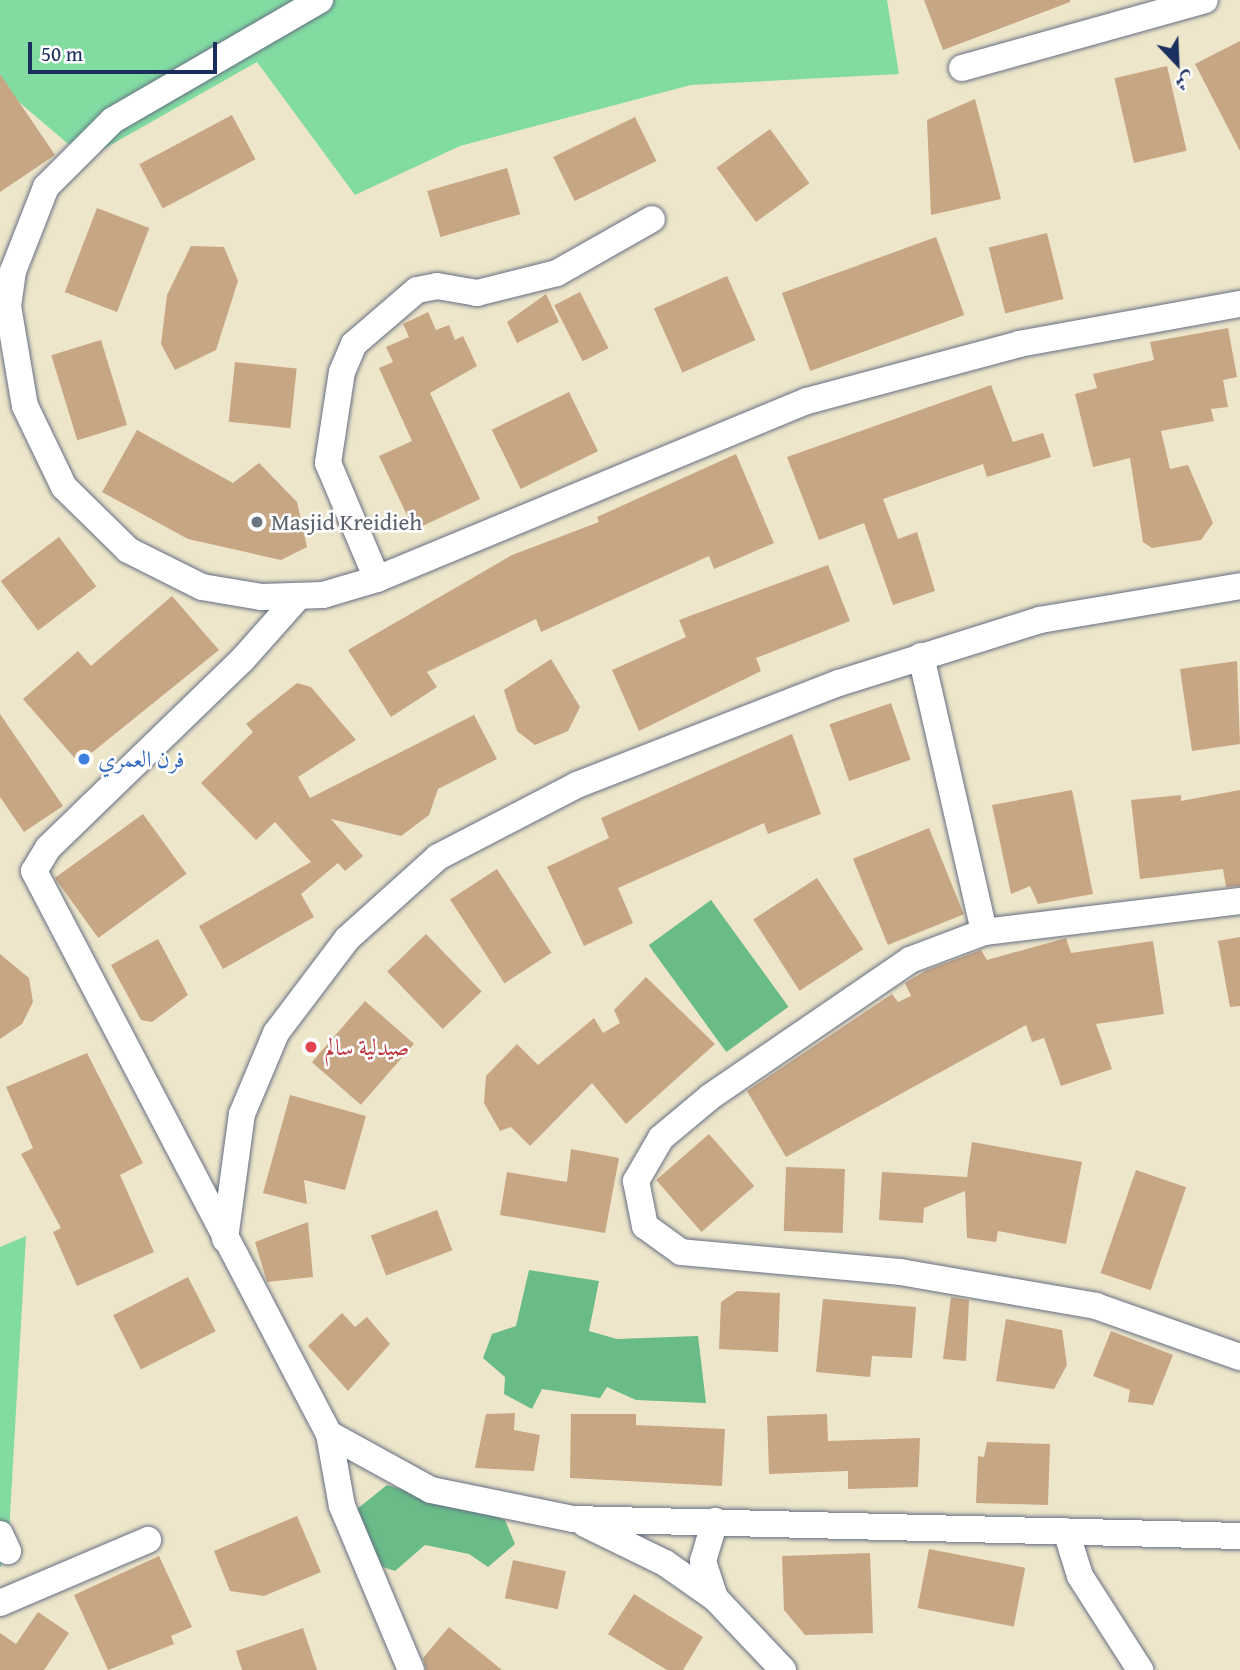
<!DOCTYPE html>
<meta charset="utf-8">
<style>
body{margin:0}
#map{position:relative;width:1240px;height:1670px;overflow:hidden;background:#eee6ca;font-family:"Gentium Book Plus",Amiri,serif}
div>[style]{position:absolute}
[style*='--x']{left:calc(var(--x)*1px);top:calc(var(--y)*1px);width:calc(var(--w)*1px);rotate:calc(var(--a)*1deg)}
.green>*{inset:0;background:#82dca2}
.forest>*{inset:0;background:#69bc88;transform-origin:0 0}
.building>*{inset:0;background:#c7a684;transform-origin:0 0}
.roads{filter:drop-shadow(0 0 2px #656f84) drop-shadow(0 0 2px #656f84)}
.minor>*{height:26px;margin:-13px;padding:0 13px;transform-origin:13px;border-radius:13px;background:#fff}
.dots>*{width:19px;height:19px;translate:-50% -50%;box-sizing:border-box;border:4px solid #fff;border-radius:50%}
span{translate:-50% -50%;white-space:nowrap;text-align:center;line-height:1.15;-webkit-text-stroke:5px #fff;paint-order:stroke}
.worship-label{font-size:23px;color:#5b616d}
.left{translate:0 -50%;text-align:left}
.shop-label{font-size:23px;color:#366cbe}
.health-label{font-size:23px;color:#be3a42}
.north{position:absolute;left:1142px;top:28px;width:70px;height:70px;-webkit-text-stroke:5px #fff;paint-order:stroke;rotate:157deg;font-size:19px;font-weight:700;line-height:28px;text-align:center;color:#1b2f5e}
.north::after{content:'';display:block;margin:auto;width:24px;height:32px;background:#1b2f5e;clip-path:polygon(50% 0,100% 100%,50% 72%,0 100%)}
.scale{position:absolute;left:28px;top:42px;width:189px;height:32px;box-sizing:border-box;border:4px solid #1b2f5e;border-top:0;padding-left:9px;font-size:21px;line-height:24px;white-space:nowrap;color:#1b2f5e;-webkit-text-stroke:5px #fff;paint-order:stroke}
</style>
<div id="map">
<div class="green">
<i style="clip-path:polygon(0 0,887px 0,899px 74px,691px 85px,460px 146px,355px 195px,257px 62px,86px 159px,0 86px)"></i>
<i style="clip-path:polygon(26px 1236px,8px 1551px,0 1568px,0 1247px)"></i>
</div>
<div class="forest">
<i style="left:711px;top:900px;width:132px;height:77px;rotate:54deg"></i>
<i style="clip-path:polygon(529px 1270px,599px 1281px,589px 1331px,617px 1339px,698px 1336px,706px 1403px,636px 1400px,607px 1387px,600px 1398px,542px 1389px,532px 1409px,504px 1394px,505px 1377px,483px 1358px,492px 1334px,516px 1326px)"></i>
<i style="clip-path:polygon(387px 1485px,505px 1520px,515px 1544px,488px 1567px,469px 1554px,425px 1545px,395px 1571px,380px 1566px,357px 1509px)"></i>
</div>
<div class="building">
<i style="clip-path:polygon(924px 0,1070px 0,1070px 2px,943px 50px)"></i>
<i style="clip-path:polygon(1240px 41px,1240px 151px,1195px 64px)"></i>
<i style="left:1167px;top:66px;width:87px;height:54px;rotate:77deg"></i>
<i style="clip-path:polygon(0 74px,55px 155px,0 192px)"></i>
<i style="clip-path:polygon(975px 99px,1001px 199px,931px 215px,927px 120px)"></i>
<i style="left:232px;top:115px;width:50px;height:105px;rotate:62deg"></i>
<i style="left:635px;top:117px;width:49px;height:91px;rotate:64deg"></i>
<i style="left:770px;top:129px;width:67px;height:66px;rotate:54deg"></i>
<i style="left:507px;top:168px;width:48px;height:83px;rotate:74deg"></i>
<i style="left:97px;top:208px;width:56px;height:90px;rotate:21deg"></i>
<i style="left:1047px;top:233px;width:68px;height:60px;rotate:76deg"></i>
<i style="left:936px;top:237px;width:83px;height:164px;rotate:70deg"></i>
<i style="clip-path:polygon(191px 246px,224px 247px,238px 281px,216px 350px,175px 370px,161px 344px,167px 295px)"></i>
<i style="left:727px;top:276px;width:70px;height:80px;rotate:66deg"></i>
<i style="left:580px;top:292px;width:63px;height:29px;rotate:63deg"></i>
<i style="clip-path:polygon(546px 294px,559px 322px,517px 343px,507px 322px)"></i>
<i style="clip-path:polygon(428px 312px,436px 330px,449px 325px,455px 340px,463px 336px,477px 366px,430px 393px,480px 499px,414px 530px,379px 456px,412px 441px,379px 368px,393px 362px,386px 347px,409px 337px,403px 324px)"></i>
<i style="clip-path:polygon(1228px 328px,1237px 377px,1223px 380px,1228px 407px,1211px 409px,1214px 421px,1161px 431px,1170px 469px,1188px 465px,1213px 523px,1201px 540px,1152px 548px,1143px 542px,1130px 458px,1093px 467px,1075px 394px,1097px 388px,1093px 374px,1154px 360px,1150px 342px)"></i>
<i style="left:101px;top:340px;width:89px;height:52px;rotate:73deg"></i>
<i style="left:235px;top:362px;width:62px;height:60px;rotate:6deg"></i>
<i style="clip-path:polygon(991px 385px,1013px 442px,1043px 433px,1051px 457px,987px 477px,983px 464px,883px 499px,898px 539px,917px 532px,935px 591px,893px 605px,864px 523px,819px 540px,787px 457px)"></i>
<i style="left:569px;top:392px;width:66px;height:86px;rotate:64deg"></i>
<i style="clip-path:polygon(137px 430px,233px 483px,259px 463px,297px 502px,307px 547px,281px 560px,188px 539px,102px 492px)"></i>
<i style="clip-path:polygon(736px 454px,774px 543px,714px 569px,709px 556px,541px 632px,536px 619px,427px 672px,437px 687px,391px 717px,348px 650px,512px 555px,599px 522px,597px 517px)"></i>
<i style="left:59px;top:537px;width:62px;height:73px;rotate:53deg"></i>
<i style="clip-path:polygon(828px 565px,850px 621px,756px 658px,761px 671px,639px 731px,612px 670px,686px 637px,679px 620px)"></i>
<i style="clip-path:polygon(172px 596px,219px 650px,79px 763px,23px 699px,78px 651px,91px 666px)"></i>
<i style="clip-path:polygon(551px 659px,580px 707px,568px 731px,535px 745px,517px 731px,504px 690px)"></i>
<i style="clip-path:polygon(1237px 661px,1240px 744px,1192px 751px,1180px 669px)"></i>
<i style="clip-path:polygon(297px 683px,311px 687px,356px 740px,298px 777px,310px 798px,474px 715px,497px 759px,438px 789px,429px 815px,401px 836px,331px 819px,363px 856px,345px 871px,338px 863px,301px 894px,314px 917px,223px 969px,199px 926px,311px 862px,275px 822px,256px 840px,201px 783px,253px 732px,246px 724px)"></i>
<i style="left:891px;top:703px;width:60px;height:65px;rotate:71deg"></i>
<i style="clip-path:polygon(0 714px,63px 806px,24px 832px,0 797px)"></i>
<i style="clip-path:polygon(792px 734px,821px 814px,768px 834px,764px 823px,618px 888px,633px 923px,584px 946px,547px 867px,609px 838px,601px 818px)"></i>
<i style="clip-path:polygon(1072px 790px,1093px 894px,1038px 904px,1030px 886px,1011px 894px,992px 805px)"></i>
<i style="clip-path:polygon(1240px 790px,1240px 886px,1226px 887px,1223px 869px,1140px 879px,1131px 800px,1181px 795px,1181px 801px)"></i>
<i style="left:143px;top:814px;width:74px;height:109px;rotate:54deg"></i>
<i style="left:929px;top:828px;width:93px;height:82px;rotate:68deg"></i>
<i style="left:497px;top:869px;width:100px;height:56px;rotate:57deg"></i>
<i style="left:817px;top:878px;width:85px;height:76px;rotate:57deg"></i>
<i style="left:426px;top:934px;width:80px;height:54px;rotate:46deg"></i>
<i style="clip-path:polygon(1240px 937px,1240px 1006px,1230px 1007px,1218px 941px)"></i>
<i style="clip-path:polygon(1066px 938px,1071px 953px,1153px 941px,1164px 1014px,1096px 1024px,1112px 1069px,1061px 1086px,1044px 1038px,1032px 1042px,1026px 1025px,786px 1157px,747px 1091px,892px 994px,898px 1002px,911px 996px,905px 983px,927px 970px,981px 950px,987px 960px)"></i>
<i style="clip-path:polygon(158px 939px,188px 995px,152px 1022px,141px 1020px,111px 965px)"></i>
<i style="clip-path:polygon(0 954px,29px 978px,33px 1002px,22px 1024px,0 1039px)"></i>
<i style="clip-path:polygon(646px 977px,715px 1044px,626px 1124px,592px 1083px,530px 1146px,511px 1127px,500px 1131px,484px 1103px,486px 1076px,517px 1044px,538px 1065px,594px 1018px,603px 1033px,620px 1023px,614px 1010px)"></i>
<i style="left:365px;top:1001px;width:65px;height:81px;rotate:41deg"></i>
<i style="clip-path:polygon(87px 1053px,143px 1163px,120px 1175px,154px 1252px,77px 1286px,53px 1232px,61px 1228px,21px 1154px,33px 1148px,6px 1087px)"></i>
<i style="clip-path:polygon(290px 1095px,366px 1116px,345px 1190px,304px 1180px,307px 1204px,263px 1193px)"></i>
<i style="left:709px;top:1134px;width:69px;height:70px;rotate:49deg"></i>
<i style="clip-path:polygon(972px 1142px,1082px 1162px,1066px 1244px,998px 1231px,996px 1242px,967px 1238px,965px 1191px,924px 1208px,923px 1223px,879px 1220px,882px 1172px,967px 1177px)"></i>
<i style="clip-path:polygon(571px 1149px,619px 1158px,605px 1233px,500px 1215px,507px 1172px,567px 1182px)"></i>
<i style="left:786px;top:1167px;width:59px;height:64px;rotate:2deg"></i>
<i style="left:1136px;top:1170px;width:53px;height:109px;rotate:19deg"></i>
<i style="left:437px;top:1210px;width:43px;height:71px;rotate:69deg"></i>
<i style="clip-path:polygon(308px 1222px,313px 1277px,267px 1282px,255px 1242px)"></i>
<i style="left:188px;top:1277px;width:61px;height:84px;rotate:63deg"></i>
<i style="clip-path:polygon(737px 1291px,780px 1293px,778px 1352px,719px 1349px,721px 1302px)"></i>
<i style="clip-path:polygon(951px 1297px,969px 1300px,966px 1361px,943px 1359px)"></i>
<i style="clip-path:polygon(823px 1299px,916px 1307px,912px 1358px,872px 1356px,870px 1377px,816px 1372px)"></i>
<i style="clip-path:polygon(342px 1313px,355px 1327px,367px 1317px,390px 1344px,348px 1391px,308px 1346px)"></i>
<i style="clip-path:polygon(1006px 1319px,1062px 1330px,1067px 1365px,1054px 1389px,996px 1381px)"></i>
<i style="clip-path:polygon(1111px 1331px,1173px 1355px,1153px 1405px,1128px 1402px,1130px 1390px,1093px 1376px)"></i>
<i style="clip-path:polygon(515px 1413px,514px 1430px,540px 1435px,534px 1471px,475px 1468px,486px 1414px)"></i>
<i style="clip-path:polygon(571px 1414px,636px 1414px,636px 1425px,725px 1429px,722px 1486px,570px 1478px)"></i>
<i style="clip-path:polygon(827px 1414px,828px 1441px,920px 1438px,918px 1487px,848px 1489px,848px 1471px,769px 1474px,767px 1416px)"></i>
<i style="clip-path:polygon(987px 1442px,1050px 1444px,1048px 1505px,976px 1503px,978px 1456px,984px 1457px)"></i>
<i style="clip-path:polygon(297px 1516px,321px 1572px,264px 1596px,230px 1591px,214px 1551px)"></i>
<i style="left:929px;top:1549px;width:98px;height:60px;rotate:11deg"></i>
<i style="clip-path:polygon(870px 1553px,873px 1633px,805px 1635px,784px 1610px,782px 1556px)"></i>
<i style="clip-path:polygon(159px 1556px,192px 1627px,171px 1636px,174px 1644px,108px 1670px,74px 1595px)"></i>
<i style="left:513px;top:1560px;width:54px;height:39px;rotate:12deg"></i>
<i style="clip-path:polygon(634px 1594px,703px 1637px,683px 1670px,667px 1670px,608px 1634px)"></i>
<i style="clip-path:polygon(38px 1612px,69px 1633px,44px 1670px,0 1670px,0 1633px,16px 1644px)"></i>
<i style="clip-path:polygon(449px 1627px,502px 1670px,426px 1670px,423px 1658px)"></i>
<i style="clip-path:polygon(303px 1628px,317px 1670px,242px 1670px,236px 1651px)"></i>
</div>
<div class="roads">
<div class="minor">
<i style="--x:320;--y:0;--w:239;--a:149.9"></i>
<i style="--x:113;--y:120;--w:95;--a:135"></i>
<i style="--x:46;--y:187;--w:90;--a:111.4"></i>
<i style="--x:13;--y:271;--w:35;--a:98"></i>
<i style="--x:8;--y:306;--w:101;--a:80.4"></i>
<i style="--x:25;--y:406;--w:90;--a:64.3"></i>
<i style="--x:64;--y:487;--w:90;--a:44.5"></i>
<i style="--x:128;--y:550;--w:83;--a:26.6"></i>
<i style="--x:202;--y:587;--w:61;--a:9.5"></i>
<i style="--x:262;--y:597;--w:61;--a:-1.9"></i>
<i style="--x:323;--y:595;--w:56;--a:-16.5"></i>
<i style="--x:377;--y:579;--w:465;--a:-22.5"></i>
<i style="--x:807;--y:401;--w:220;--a:-15"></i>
<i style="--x:1019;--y:344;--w:225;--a:-10.3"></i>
<i style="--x:962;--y:68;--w:252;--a:-15.6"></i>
<i style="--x:377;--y:579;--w:126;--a:-112.9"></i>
<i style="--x:328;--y:463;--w:92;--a:-81.3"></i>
<i style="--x:342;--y:372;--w:30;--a:-67"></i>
<i style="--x:354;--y:344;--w:83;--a:-40.6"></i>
<i style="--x:417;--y:290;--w:20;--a:-11"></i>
<i style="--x:437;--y:286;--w:41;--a:9.9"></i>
<i style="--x:477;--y:293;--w:82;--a:-14"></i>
<i style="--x:557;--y:273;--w:109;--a:-29.6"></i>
<i style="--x:298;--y:597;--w:84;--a:131.6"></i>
<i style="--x:242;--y:660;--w:270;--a:135.9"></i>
<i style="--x:48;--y:848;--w:27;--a:121"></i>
<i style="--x:34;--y:871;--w:636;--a:62.35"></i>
<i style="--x:329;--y:1434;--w:116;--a:28.8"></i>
<i style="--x:431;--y:1490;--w:145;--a:11.5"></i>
<i style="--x:573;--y:1519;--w:667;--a:1.46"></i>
<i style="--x:921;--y:656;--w:283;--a:77.1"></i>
<i style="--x:1240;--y:901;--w:258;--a:173.1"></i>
<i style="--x:984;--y:932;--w:79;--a:159.3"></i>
<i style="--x:910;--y:960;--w:242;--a:145.6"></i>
<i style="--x:710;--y:1097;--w:64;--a:140.1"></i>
<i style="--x:661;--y:1138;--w:50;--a:120.2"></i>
<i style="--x:636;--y:1181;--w:46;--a:78.7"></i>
<i style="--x:645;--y:1226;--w:44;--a:35.8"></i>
<i style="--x:681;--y:1252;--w:220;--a:5.2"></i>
<i style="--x:900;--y:1272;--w:199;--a:9.8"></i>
<i style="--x:1096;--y:1306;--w:153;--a:19.5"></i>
<i style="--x:225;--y:1239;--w:126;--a:-82.3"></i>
<i style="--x:242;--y:1114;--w:88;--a:-67.2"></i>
<i style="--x:276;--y:1033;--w:118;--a:-52.9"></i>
<i style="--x:347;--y:939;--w:122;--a:-42"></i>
<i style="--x:438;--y:857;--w:157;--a:-27.4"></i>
<i style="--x:577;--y:785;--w:281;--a:-21.3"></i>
<i style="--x:839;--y:683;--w:211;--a:-17.4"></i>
<i style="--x:1040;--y:620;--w:203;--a:-9.6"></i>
<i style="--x:329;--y:1434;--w:73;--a:79.8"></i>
<i style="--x:342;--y:1506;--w:178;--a:67.2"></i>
<i style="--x:585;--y:1524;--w:89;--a:26"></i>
<i style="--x:665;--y:1563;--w:61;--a:35"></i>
<i style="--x:715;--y:1598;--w:99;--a:46.6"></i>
<i style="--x:1066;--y:1531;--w:47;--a:72.7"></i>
<i style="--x:1080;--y:1576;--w:112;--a:57.4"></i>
<i style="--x:0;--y:1534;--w:19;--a:65"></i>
<i style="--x:715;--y:1598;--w:39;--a:-108"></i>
<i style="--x:703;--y:1561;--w:42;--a:-73.3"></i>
<i style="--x:0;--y:1603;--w:161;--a:-23.1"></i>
</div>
</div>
<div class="dots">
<i style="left:257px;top:522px;background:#6b7280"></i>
<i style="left:84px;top:759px;background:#3f7fe0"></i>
<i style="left:311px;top:1047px;background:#e0444e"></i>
</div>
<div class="worship-label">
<span class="left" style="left:271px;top:522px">Masjid Kreidieh</span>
</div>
<div class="shop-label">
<span class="left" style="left:98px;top:759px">فرن العمري</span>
</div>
<div class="health-label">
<span class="left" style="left:325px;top:1047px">صيدلية سالم</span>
</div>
<div class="north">ش</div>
<div class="scale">50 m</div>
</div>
